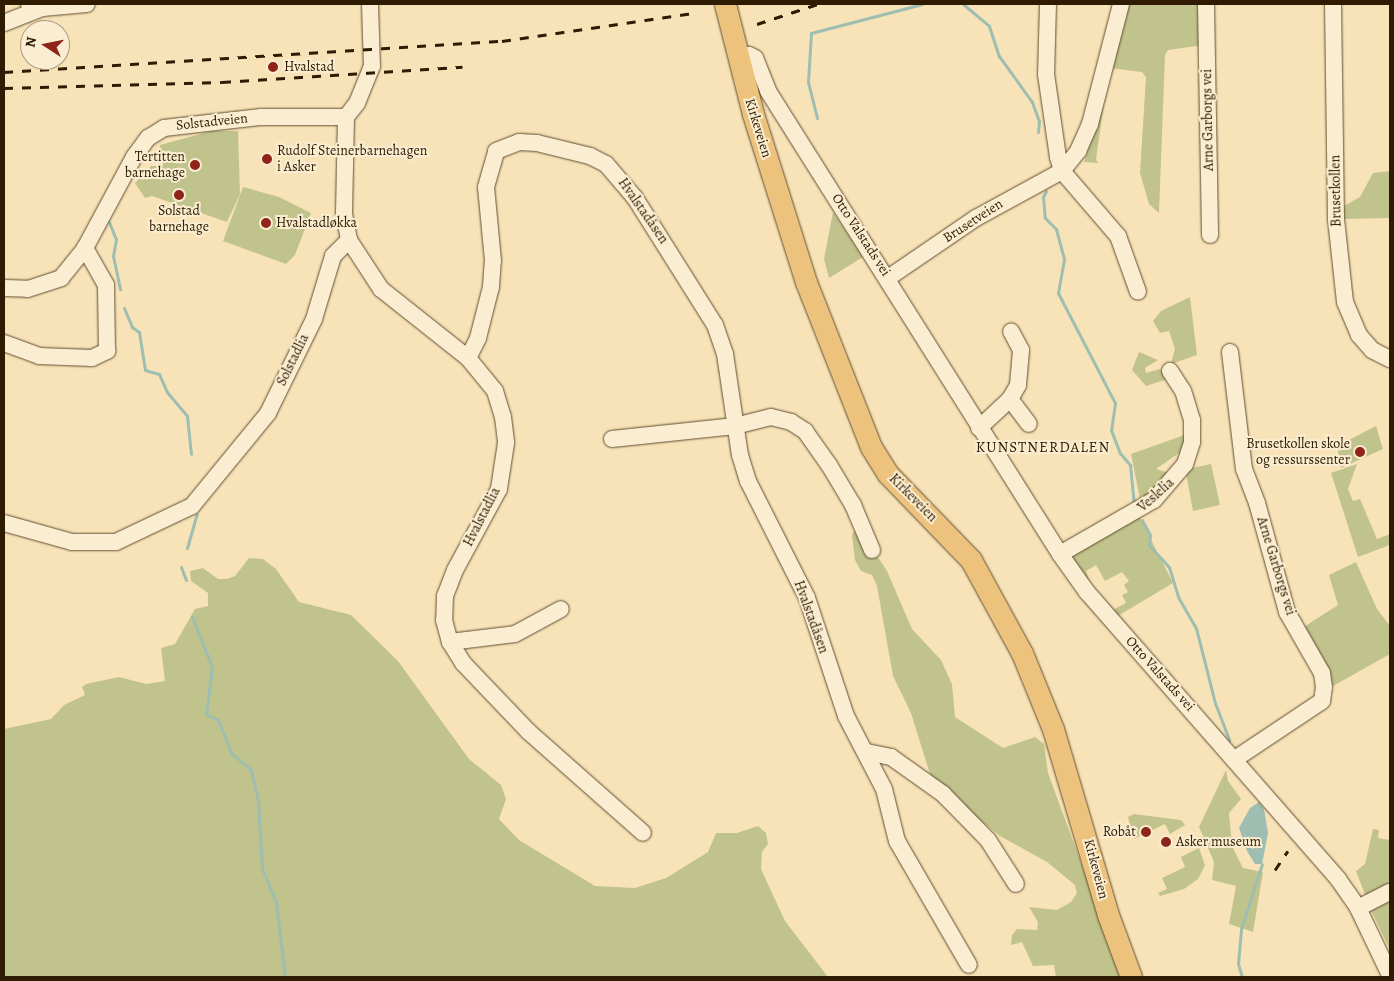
<!DOCTYPE html>
<meta charset="utf-8">
<style>
body{margin:0}
#map{position:relative;width:1394px;height:981px;overflow:hidden;background:#f8e3b8;font-family:Alegreya,serif}
div>[style]{position:absolute}
[style*='--x']{left:calc(var(--x)*1px);top:calc(var(--y)*1px);width:calc(var(--w)*1px);rotate:calc(var(--a)*1deg)}
.green>*{inset:0;background:#c1c38c}
.water>*{inset:0;background:#9dbeb0}
.stream>*{height:3px;margin:-1.5px;padding:0 1.5px;transform-origin:1.5px;border-radius:1.5px;background:#9dbeb0}
.roads{filter:drop-shadow(0 0 1px #604d30) drop-shadow(0 0 1px #604d30)}
.minor>*{height:16px;margin:-8px;padding:0 8px;transform-origin:8px;border-radius:8px;background:#faedd1}
.major>*{height:21px;margin:-10.5px;padding:0 10.5px;transform-origin:10.5px;border-radius:10.5px;background:#ecc27c}
.rail>*{height:3px;margin-top:-1.5px;transform-origin:0;background:repeating-linear-gradient(90deg,#2e1b02 0 9px,transparent 0 18px)}
.dots>*{width:14px;height:14px;translate:-50% -50%;box-sizing:border-box;border:2px solid #faedd1;border-radius:50%}
span{translate:-50% -50%;white-space:nowrap;text-align:center;line-height:1.15;-webkit-text-stroke:4px #faedd1;paint-order:stroke}
.poi-label{font-size:14px;color:#2e1b02}
.left{translate:0 -50%;text-align:left}
.right{translate:-100% -50%;text-align:right}
.street-label{font-size:14px;color:#2e1b02}
.neighbourhood-label{font-size:15px;color:#2e1b02;letter-spacing:1px}
.frame{position:absolute;inset:0;border:5px solid #2e1b02;pointer-events:none}
.north{position:absolute;left:20px;top:20px;width:50px;height:50px;box-sizing:border-box;background:#faedd1;border:1px solid #a8997e;border-radius:50%;rotate:281deg;font-size:14px;font-weight:700;line-height:20px;text-align:center;color:#2e1b02}
.north::after{content:'';display:block;margin:auto;width:18px;height:22px;background:#8f2418;clip-path:polygon(50% 0,100% 100%,50% 72%,0 100%)}
</style>
<div id="map">
<div class="green">
<i style="clip-path:polygon(1126px 4px,1203px 4px,1204px 45px,1168px 50px,1165px 55px,1159px 213px,1149px 204px,1140px 173px,1146px 77px,1142px 72px,1110px 68px)"></i>
<i style="clip-path:polygon(1104px 103px,1096px 159px,1098px 163px,1084px 162px)"></i>
<i style="clip-path:polygon(211px 131px,238px 131px,240px 194px,227px 222px,152px 196px,145px 198px,135px 183px,151px 166px,163px 166px,160px 145px)"></i>
<i style="clip-path:polygon(1390px 171px,1390px 218px,1344px 219px,1344px 206px,1360px 197px,1373px 173px)"></i>
<i style="clip-path:polygon(243px 187px,279px 197px,311px 213px,295px 255px,286px 264px,223px 241px)"></i>
<i style="clip-path:polygon(833px 212px,863px 257px,829px 278px,824px 259px)"></i>
<i style="clip-path:polygon(1190px 297px,1197px 355px,1171px 364px,1175px 349px,1169px 331px,1160px 333px,1153px 321px,1161px 311px)"></i>
<i style="clip-path:polygon(1139px 352px,1158px 360px,1145px 368px,1146px 373px,1160px 369px,1171px 378px,1146px 386px,1132px 370px)"></i>
<i style="clip-path:polygon(1376px 426px,1383px 449px,1341px 468px,1337px 446px)"></i>
<i style="clip-path:polygon(1190px 433px,1182px 458px,1179px 453px,1156px 469px,1170px 473px,1160px 490px,1140px 499px,1131px 454px)"></i>
<i style="clip-path:polygon(1211px 464px,1220px 505px,1193px 511px,1186px 473px,1192px 468px)"></i>
<i style="clip-path:polygon(1357px 464px,1348px 489px,1353px 501px,1360px 499px,1377px 539px,1390px 534px,1390px 545px,1358px 557px,1331px 473px)"></i>
<i style="clip-path:polygon(1139px 516px,1173px 583px,1116px 617px,1111px 611px,1126px 603px,1122px 595px,1128px 592px,1124px 585px,1129px 581px,1122px 572px,1105px 581px,1096px 565px,1086px 571px,1090px 583px,1072px 561px,1076px 552px)"></i>
<i style="clip-path:polygon(855px 529px,860px 530px,887px 571px,912px 629px,941px 660px,952px 684px,955px 717px,1003px 748px,1035px 737px,1044px 744px,1048px 773px,1123px 977px,1056px 977px,1054px 965px,1033px 966px,1022px 942px,1011px 945px,1012px 935px,1017px 929px,1037px 930px,1038px 922px,1029px 907px,1057px 910px,1071px 902px,1077px 893px,1075px 885px,1047px 862px,1000px 836px,940px 788px,930px 774px,911px 713px,893px 676px,877px 586px,872px 575px,861px 571px,855px 560px,852px 535px)"></i>
<i style="clip-path:polygon(249px 558px,263px 559px,276px 569px,299px 602px,351px 615px,398px 661px,469px 759px,501px 785px,506px 799px,499px 819px,519px 840px,595px 886px,635px 888px,666px 878px,708px 852px,716px 833px,737px 833px,758px 826px,766px 833px,768px 844px,762px 852px,761px 869px,785px 921px,828px 977px,4px 977px,4px 729px,51px 719px,64px 705px,85px 695px,82px 687px,86px 684px,119px 677px,146px 684px,165px 681px,161px 648px,175px 644px,195px 609px,208px 606px,208px 593px,191px 581px,190px 571px,203px 568px,218px 579px,227px 579px,235px 576px)"></i>
<i style="clip-path:polygon(1356px 562px,1377px 609px,1390px 626px,1390px 654px,1326px 690px,1299px 630px,1338px 605px,1329px 575px)"></i>
<i style="clip-path:polygon(1226px 770px,1228px 781px,1241px 799px,1229px 813px,1232px 846px,1243px 868px,1263px 872px,1253px 932px,1229px 924px,1236px 886px,1212px 880px,1214px 862px,1199px 827px)"></i>
<i style="clip-path:polygon(1134px 814px,1181px 820px,1185px 825px,1170px 834px,1165px 824px,1134px 839px,1128px 817px)"></i>
<i style="clip-path:polygon(1373px 829px,1379px 830px,1378px 838px,1390px 840px,1390px 887px,1366px 897px,1356px 871px,1365px 864px)"></i>
<i style="clip-path:polygon(1199px 848px,1205px 865px,1198px 879px,1184px 889px,1160px 896px,1158px 893px,1167px 889px,1162px 878px,1185px 867px,1181px 857px)"></i>
<i style="clip-path:polygon(1390px 896px,1390px 950px,1369px 906px)"></i>
</div>
<div class="water">
<i style="clip-path:polygon(1259px 802px,1264px 809px,1268px 833px,1262px 864px,1255px 864px,1247px 851px,1239px 828px,1250px 808px)"></i>
</div>
<div class="stream">
<i style="--x:963;--y:4;--w:34;--a:40"></i>
<i style="--x:989;--y:26;--w:32;--a:72"></i>
<i style="--x:999;--y:56;--w:57;--a:54.3"></i>
<i style="--x:1032;--y:102;--w:20;--a:70"></i>
<i style="--x:1039;--y:121;--w:11;--a:95"></i>
<i style="--x:817;--y:118;--w:37;--a:-104"></i>
<i style="--x:808;--y:82;--w:49;--a:-86.5"></i>
<i style="--x:811;--y:33;--w:115;--a:-14.6"></i>
<i style="--x:1046;--y:191;--w:7;--a:117"></i>
<i style="--x:1043;--y:197;--w:21;--a:85"></i>
<i style="--x:1045;--y:218;--w:16;--a:45"></i>
<i style="--x:1056;--y:229;--w:31;--a:75"></i>
<i style="--x:1064;--y:259;--w:35;--a:100"></i>
<i style="--x:1058;--y:293;--w:124;--a:62.6"></i>
<i style="--x:1115;--y:403;--w:27;--a:98"></i>
<i style="--x:1111;--y:430;--w:25;--a:69"></i>
<i style="--x:1120;--y:453;--w:16;--a:50"></i>
<i style="--x:1130;--y:465;--w:40;--a:84.3"></i>
<i style="--x:109;--y:222;--w:18;--a:68"></i>
<i style="--x:116;--y:239;--w:17;--a:100"></i>
<i style="--x:113;--y:256;--w:34;--a:78"></i>
<i style="--x:124;--y:308;--w:21;--a:67"></i>
<i style="--x:132;--y:327;--w:9;--a:36"></i>
<i style="--x:139;--y:332;--w:38;--a:81"></i>
<i style="--x:145;--y:370;--w:15;--a:16"></i>
<i style="--x:159;--y:374;--w:20;--a:66"></i>
<i style="--x:167;--y:392;--w:31;--a:50"></i>
<i style="--x:187;--y:416;--w:38;--a:84"></i>
<i style="--x:1142;--y:520;--w:17;--a:62"></i>
<i style="--x:1150;--y:535;--w:10;--a:96"></i>
<i style="--x:1149;--y:545;--w:30;--a:48"></i>
<i style="--x:1169;--y:567;--w:31;--a:73"></i>
<i style="--x:1178;--y:597;--w:36;--a:60"></i>
<i style="--x:1196;--y:628;--w:77;--a:75.8"></i>
<i style="--x:1215;--y:703;--w:40;--a:69"></i>
<i style="--x:187;--y:548;--w:35;--a:-74"></i>
<i style="--x:181;--y:567;--w:14;--a:69"></i>
<i style="--x:192;--y:617;--w:54;--a:68.2"></i>
<i style="--x:212;--y:667;--w:47;--a:97.3"></i>
<i style="--x:206;--y:714;--w:13;--a:27"></i>
<i style="--x:218;--y:720;--w:35;--a:68"></i>
<i style="--x:231;--y:753;--w:26;--a:40"></i>
<i style="--x:251;--y:770;--w:32;--a:77"></i>
<i style="--x:258;--y:801;--w:67;--a:86.6"></i>
<i style="--x:262;--y:868;--w:37;--a:68"></i>
<i style="--x:276;--y:902;--w:76;--a:83.2"></i>
<i style="--x:1242;--y:977;--w:14;--a:-107"></i>
<i style="--x:1238;--y:964;--w:35;--a:-85"></i>
<i style="--x:1241;--y:929;--w:68;--a:-72.1"></i>
</div>
<div class="roads">
<div class="minor">
<i style="--x:29;--y:4;--w:14;--a:17"></i>
<i style="--x:42;--y:8;--w:45;--a:-5.1"></i>
<i style="--x:370;--y:4;--w:62;--a:88.2"></i>
<i style="--x:372;--y:66;--w:40;--a:112"></i>
<i style="--x:357;--y:103;--w:18;--a:128"></i>
<i style="--x:346;--y:117;--w:97;--a:91.2"></i>
<i style="--x:344;--y:214;--w:26;--a:79"></i>
<i style="--x:349;--y:240;--w:59;--a:56.9"></i>
<i style="--x:381;--y:289;--w:111;--a:38.4"></i>
<i style="--x:468;--y:358;--w:43;--a:50.7"></i>
<i style="--x:495;--y:391;--w:27;--a:73"></i>
<i style="--x:503;--y:417;--w:26;--a:83"></i>
<i style="--x:506;--y:443;--w:47;--a:98.7"></i>
<i style="--x:499;--y:489;--w:92;--a:118.5"></i>
<i style="--x:455;--y:570;--w:28;--a:111"></i>
<i style="--x:445;--y:596;--w:24;--a:92"></i>
<i style="--x:444;--y:620;--w:23;--a:75"></i>
<i style="--x:450;--y:642;--w:25;--a:58"></i>
<i style="--x:463;--y:663;--w:95;--a:46.3"></i>
<i style="--x:529;--y:732;--w:152;--a:41.5"></i>
<i style="--x:1048;--y:4;--w:70;--a:91.6"></i>
<i style="--x:1046;--y:74;--w:84;--a:81.8"></i>
<i style="--x:1058;--y:157;--w:15;--a:74"></i>
<i style="--x:1062;--y:171;--w:86;--a:49.3"></i>
<i style="--x:1118;--y:236;--w:59;--a:70.3"></i>
<i style="--x:1206;--y:4;--w:231;--a:89"></i>
<i style="--x:1333;--y:4;--w:215;--a:89.2"></i>
<i style="--x:1336;--y:219;--w:83;--a:83.8"></i>
<i style="--x:1345;--y:302;--w:36;--a:67"></i>
<i style="--x:1359;--y:335;--w:20;--a:49"></i>
<i style="--x:1372;--y:350;--w:20;--a:27"></i>
<i style="--x:4;--y:23;--w:41;--a:-21.5"></i>
<i style="--x:737;--y:58;--w:12;--a:-14"></i>
<i style="--x:749;--y:55;--w:7;--a:27"></i>
<i style="--x:755;--y:58;--w:35;--a:68"></i>
<i style="--x:768;--y:91;--w:547;--a:57.76"></i>
<i style="--x:1060;--y:554;--w:47;--a:54.6"></i>
<i style="--x:1087;--y:592;--w:381;--a:48.8"></i>
<i style="--x:1338;--y:879;--w:35;--a:55"></i>
<i style="--x:1358;--y:908;--w:74;--a:64.5"></i>
<i style="--x:888;--y:278;--w:107;--a:-34.3"></i>
<i style="--x:976;--y:218;--w:98;--a:-28.7"></i>
<i style="--x:1062;--y:171;--w:26;--a:-51"></i>
<i style="--x:1078;--y:151;--w:30;--a:-66"></i>
<i style="--x:1090;--y:124;--w:124;--a:-75.5"></i>
<i style="--x:4;--y:288;--w:24;--a:2"></i>
<i style="--x:28;--y:289;--w:35;--a:-18"></i>
<i style="--x:61;--y:278;--w:38;--a:-51"></i>
<i style="--x:85;--y:248;--w:103;--a:-61.7"></i>
<i style="--x:134;--y:157;--w:24;--a:-54"></i>
<i style="--x:148;--y:138;--w:19;--a:-32"></i>
<i style="--x:164;--y:128;--w:98;--a:-6.5"></i>
<i style="--x:261;--y:117;--w:85;--a:0"></i>
<i style="--x:4;--y:343;--w:37;--a:20"></i>
<i style="--x:39;--y:356;--w:53;--a:2.2"></i>
<i style="--x:92;--y:358;--w:17;--a:-25"></i>
<i style="--x:107;--y:351;--w:66;--a:-90.9"></i>
<i style="--x:106;--y:285;--w:43;--a:-119.6"></i>
<i style="--x:1230;--y:352;--w:118;--a:83.2"></i>
<i style="--x:1244;--y:469;--w:36;--a:69"></i>
<i style="--x:1257;--y:503;--w:113;--a:74.6"></i>
<i style="--x:1287;--y:612;--w:70;--a:60.2"></i>
<i style="--x:1322;--y:673;--w:14;--a:82"></i>
<i style="--x:1324;--y:687;--w:14;--a:98"></i>
<i style="--x:1322;--y:701;--w:105;--a:146.3"></i>
<i style="--x:468;--y:358;--w:22;--a:-63"></i>
<i style="--x:478;--y:338;--w:53;--a:-75.7"></i>
<i style="--x:491;--y:287;--w:26;--a:-86"></i>
<i style="--x:493;--y:261;--w:74;--a:-95.4"></i>
<i style="--x:486;--y:187;--w:37;--a:-74"></i>
<i style="--x:496;--y:151;--w:25;--a:-21"></i>
<i style="--x:519;--y:142;--w:18;--a:3"></i>
<i style="--x:537;--y:143;--w:55;--a:13.8"></i>
<i style="--x:590;--y:156;--w:18;--a:27"></i>
<i style="--x:606;--y:164;--w:45;--a:49.5"></i>
<i style="--x:635;--y:198;--w:150;--a:57.8"></i>
<i style="--x:715;--y:325;--w:31;--a:71"></i>
<i style="--x:725;--y:354;--w:102;--a:81.6"></i>
<i style="--x:740;--y:455;--w:27;--a:73"></i>
<i style="--x:748;--y:481;--w:131;--a:63.2"></i>
<i style="--x:807;--y:598;--w:124;--a:71.7"></i>
<i style="--x:846;--y:716;--w:82;--a:62.5"></i>
<i style="--x:884;--y:789;--w:54;--a:76"></i>
<i style="--x:897;--y:841;--w:143;--a:59.9"></i>
<i style="--x:1010;--y:399;--w:31;--a:53"></i>
<i style="--x:979;--y:428;--w:42;--a:-43.1"></i>
<i style="--x:1010;--y:399;--w:16;--a:-60"></i>
<i style="--x:1018;--y:385;--w:35;--a:-85"></i>
<i style="--x:1021;--y:350;--w:21;--a:-118"></i>
<i style="--x:612;--y:439;--w:124;--a:-6"></i>
<i style="--x:735;--y:426;--w:37;--a:-14"></i>
<i style="--x:771;--y:417;--w:21;--a:14"></i>
<i style="--x:791;--y:422;--w:17;--a:33"></i>
<i style="--x:805;--y:431;--w:42;--a:54.8"></i>
<i style="--x:829;--y:465;--w:47;--a:59"></i>
<i style="--x:853;--y:505;--w:49;--a:67.1"></i>
<i style="--x:4;--y:523;--w:71;--a:15.6"></i>
<i style="--x:72;--y:542;--w:44;--a:0"></i>
<i style="--x:116;--y:542;--w:84;--a:-25.3"></i>
<i style="--x:192;--y:506;--w:120;--a:-50.7"></i>
<i style="--x:268;--y:413;--w:105;--a:-63.9"></i>
<i style="--x:314;--y:319;--w:66;--a:-73.2"></i>
<i style="--x:333;--y:256;--w:23;--a:-45"></i>
<i style="--x:1060;--y:554;--w:108;--a:-29.9"></i>
<i style="--x:1154;--y:500;--w:48;--a:-49.3"></i>
<i style="--x:1185;--y:464;--w:23;--a:-72"></i>
<i style="--x:1192;--y:442;--w:22;--a:-90"></i>
<i style="--x:1192;--y:420;--w:30;--a:-107"></i>
<i style="--x:1183;--y:391;--w:24;--a:-123"></i>
<i style="--x:450;--y:642;--w:65;--a:-7"></i>
<i style="--x:515;--y:634;--w:52;--a:-28.5"></i>
<i style="--x:867;--y:752;--w:25;--a:12"></i>
<i style="--x:891;--y:757;--w:64;--a:35.4"></i>
<i style="--x:943;--y:794;--w:64;--a:45.6"></i>
<i style="--x:988;--y:840;--w:52;--a:57.5"></i>
<i style="--x:1358;--y:908;--w:36;--a:-27"></i>
</div>
<div class="major">
<i style="--x:725;--y:4;--w:114;--a:75.7"></i>
<i style="--x:753;--y:114;--w:176;--a:72.5"></i>
<i style="--x:806;--y:282;--w:177;--a:68.5"></i>
<i style="--x:871;--y:447;--w:32;--a:58"></i>
<i style="--x:888;--y:474;--w:120;--a:46"></i>
<i style="--x:971;--y:560;--w:106;--a:61.3"></i>
<i style="--x:1022;--y:653;--w:82;--a:67.8"></i>
<i style="--x:1053;--y:729;--w:194;--a:73.5"></i>
<i style="--x:1108;--y:915;--w:66;--a:69.6"></i>
</div>
</div>
<div class="rail">
<i style="--x:757;--y:24;--w:64;--a:-18.2"></i>
<i style="--x:4;--y:72;--w:499;--a:-3.6"></i>
<i style="--x:502;--y:41;--w:195;--a:-8.3"></i>
<i style="--x:4;--y:88;--w:218;--a:-1.6"></i>
<i style="--x:222;--y:82;--w:241;--a:-3.6"></i>
<i style="--x:1275;--y:870;--w:23;--a:-56"></i>
</div>
<div class="dots">
<i style="left:273px;top:67px;background:#8f2418"></i>
<i style="left:267px;top:159px;background:#8f2418"></i>
<i style="left:195px;top:165px;background:#8f2418"></i>
<i style="left:179px;top:195px;background:#8f2418"></i>
<i style="left:266px;top:223px;background:#8f2418"></i>
<i style="left:1360px;top:452px;background:#8f2418"></i>
<i style="left:1146px;top:832px;background:#8f2418"></i>
<i style="left:1166px;top:842px;background:#8f2418"></i>
</div>
<div class="poi-label">
<span class="left" style="left:284px;top:67px">Hvalstad</span>
<span class="left" style="left:277px;top:159px">Rudolf Steinerbarnehagen<br>i Asker</span>
<span class="right" style="left:185px;top:165px">Tertitten<br>barnehage</span>
<span style="left:179px;top:219px">Solstad<br>barnehage</span>
<span class="left" style="left:276px;top:223px">Hvalstadløkka</span>
<span class="right" style="left:1350px;top:452px">Brusetkollen skole<br>og ressurssenter</span>
<span class="right" style="left:1136px;top:832px">Robåt</span>
<span class="left" style="left:1176px;top:842px">Asker museum</span>
</div>
<div class="street-label">
<span style="left:1208px;top:120px;rotate:-91deg">Arne Garborgs vei</span>
<span style="left:212px;top:122px;rotate:-6deg">Solstadveien</span>
<span style="left:758px;top:128px;rotate:73deg">Kirkeveien</span>
<span style="left:1336px;top:191px;rotate:-91deg">Brusetkollen</span>
<span style="left:643px;top:211px;rotate:55deg">Hvalstadåsen</span>
<span style="left:973px;top:221px;rotate:-33deg">Brusetveien</span>
<span style="left:861px;top:235px;rotate:57deg">Otto Valstads vei</span>
<span style="left:293px;top:360px;rotate:-64deg">Solstadlia</span>
<span style="left:1156px;top:495px;rotate:-42deg">Veslelia</span>
<span style="left:913px;top:498px;rotate:45deg">Kirkeveien</span>
<span style="left:482px;top:517px;rotate:-63deg">Hvalstadlia</span>
<span style="left:1276px;top:566px;rotate:73deg">Arne Garborgs vei</span>
<span style="left:811px;top:617px;rotate:70deg">Hvalstadåsen</span>
<span style="left:1160px;top:674px;rotate:48deg">Otto Valstads vei</span>
<span style="left:1096px;top:869px;rotate:75deg">Kirkeveien</span>
</div>
<div class="neighbourhood-label">
<span style="left:1043px;top:448px">KUNSTNERDALEN</span>
</div>
<div class="frame"></div>
<div class="north">N</div>
</div>
